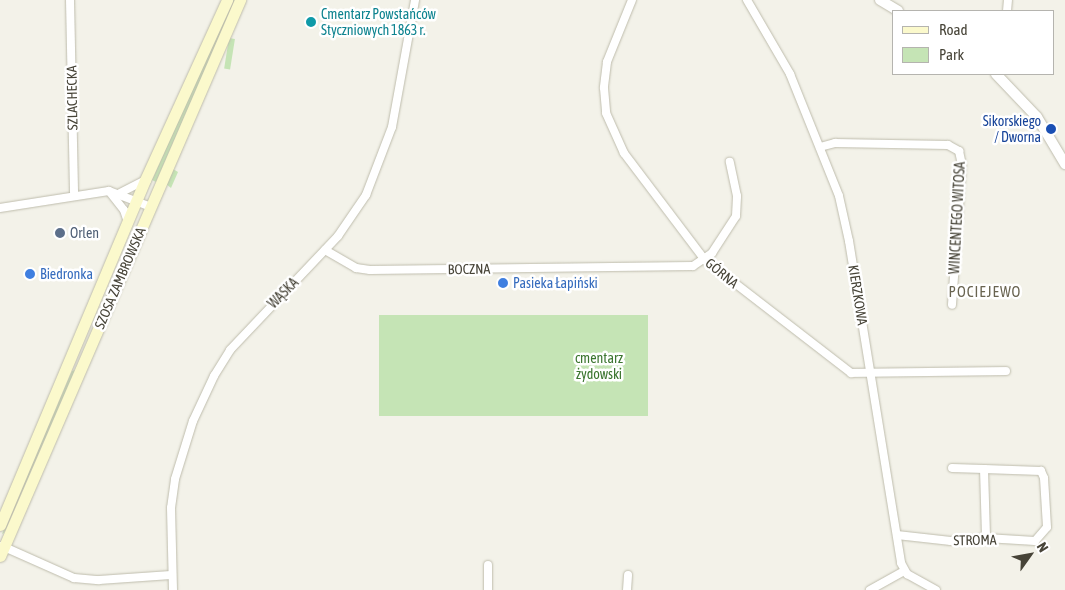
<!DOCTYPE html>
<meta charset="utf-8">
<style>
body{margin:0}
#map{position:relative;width:1065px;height:590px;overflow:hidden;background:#f3f2e9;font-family:"Asap Condensed",sans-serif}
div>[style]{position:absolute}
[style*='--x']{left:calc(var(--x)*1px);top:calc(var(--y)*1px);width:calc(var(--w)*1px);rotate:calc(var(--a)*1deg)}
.green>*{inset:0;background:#c5e4b5;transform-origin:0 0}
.roads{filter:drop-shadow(0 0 1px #bebcac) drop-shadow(0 0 1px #bebcac)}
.minor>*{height:8px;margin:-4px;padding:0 4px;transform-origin:4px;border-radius:4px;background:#fff}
.tertiary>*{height:10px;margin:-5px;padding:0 5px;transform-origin:5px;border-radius:5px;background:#fff}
.secondary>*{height:11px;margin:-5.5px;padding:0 5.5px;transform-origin:5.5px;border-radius:5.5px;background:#fbf9cc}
.dots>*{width:14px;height:14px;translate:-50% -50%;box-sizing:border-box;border:2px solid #fff;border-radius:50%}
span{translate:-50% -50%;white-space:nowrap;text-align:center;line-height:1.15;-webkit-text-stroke:5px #fff;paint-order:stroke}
.culture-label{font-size:14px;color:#0d838f}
.left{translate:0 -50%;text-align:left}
.street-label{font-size:14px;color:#474438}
.transit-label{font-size:14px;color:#164399}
.right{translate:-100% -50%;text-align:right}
.service-label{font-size:14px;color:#4e5e75}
.shop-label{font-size:14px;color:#366cbe}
.park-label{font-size:14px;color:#3b752f}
.neighbourhood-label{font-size:15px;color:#696450;letter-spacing:1px}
.legend{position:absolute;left:892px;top:10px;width:162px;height:65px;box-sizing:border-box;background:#fff;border:1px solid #b5b4af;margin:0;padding:6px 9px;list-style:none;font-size:15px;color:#474438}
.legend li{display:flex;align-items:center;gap:10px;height:25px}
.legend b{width:25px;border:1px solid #b5b4af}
.north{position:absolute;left:1005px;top:530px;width:50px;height:50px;-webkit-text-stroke:4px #fff;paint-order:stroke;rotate:58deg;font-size:14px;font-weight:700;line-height:20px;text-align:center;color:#474438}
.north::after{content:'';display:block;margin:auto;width:18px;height:22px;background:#474438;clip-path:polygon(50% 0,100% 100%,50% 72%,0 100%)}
</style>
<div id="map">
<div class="green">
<i style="clip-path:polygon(231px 0,235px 0,156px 182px,152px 180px)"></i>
<i style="left:229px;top:38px;width:6px;height:31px;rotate:9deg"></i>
<i style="clip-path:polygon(173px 169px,178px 172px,171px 188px,166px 184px)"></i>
<i style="left:648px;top:315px;width:101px;height:269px;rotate:90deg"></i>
<i style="clip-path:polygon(75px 370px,4px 533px,2px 534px,72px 371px)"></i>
</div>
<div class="roads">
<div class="minor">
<i style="--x:70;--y:0;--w:196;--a:88.8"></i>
<i style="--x:632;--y:0;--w:67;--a:112"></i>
<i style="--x:607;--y:62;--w:26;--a:97"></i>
<i style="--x:604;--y:88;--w:25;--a:85"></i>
<i style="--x:606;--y:113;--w:44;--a:65.8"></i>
<i style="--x:624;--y:153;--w:134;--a:52.9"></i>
<i style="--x:705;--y:260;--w:185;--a:37.7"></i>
<i style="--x:851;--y:373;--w:155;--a:-0.7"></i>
<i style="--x:747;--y:0;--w:86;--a:59.8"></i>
<i style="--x:790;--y:74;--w:131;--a:68.1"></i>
<i style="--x:839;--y:196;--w:46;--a:77.5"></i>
<i style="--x:849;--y:241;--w:326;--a:80.8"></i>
<i style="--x:901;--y:563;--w:13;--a:61"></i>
<i style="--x:907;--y:574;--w:33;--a:29"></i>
<i style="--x:1007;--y:11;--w:11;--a:-85"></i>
<i style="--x:820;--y:147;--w:16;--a:-15"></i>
<i style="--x:835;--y:143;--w:113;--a:1"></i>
<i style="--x:948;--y:145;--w:13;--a:29"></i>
<i style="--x:959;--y:151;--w:14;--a:78"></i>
<i style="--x:962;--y:165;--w:140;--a:94.1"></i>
<i style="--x:109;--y:191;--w:24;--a:52"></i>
<i style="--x:124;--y:210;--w:13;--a:72"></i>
<i style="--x:120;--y:193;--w:28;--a:-27"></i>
<i style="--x:0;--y:208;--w:110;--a:-8.9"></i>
<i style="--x:109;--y:191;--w:45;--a:20.9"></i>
<i style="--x:325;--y:250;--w:36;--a:30"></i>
<i style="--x:356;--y:268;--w:14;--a:8"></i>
<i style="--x:370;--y:270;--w:323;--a:-0.7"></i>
<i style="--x:693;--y:266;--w:23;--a:-34"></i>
<i style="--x:712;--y:253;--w:44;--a:-57"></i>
<i style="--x:736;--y:216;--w:20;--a:-87"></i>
<i style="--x:737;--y:196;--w:35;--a:-102"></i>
<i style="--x:952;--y:468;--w:32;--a:2"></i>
<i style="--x:897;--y:535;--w:54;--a:6.3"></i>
<i style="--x:951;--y:541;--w:35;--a:-5"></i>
<i style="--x:986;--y:538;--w:49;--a:3.5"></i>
<i style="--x:1035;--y:541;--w:18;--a:-49"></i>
<i style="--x:1047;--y:527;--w:49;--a:-93.5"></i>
<i style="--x:1044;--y:478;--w:8;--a:-113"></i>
<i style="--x:1041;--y:471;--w:57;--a:-178"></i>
<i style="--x:984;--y:469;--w:69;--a:88.3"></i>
<i style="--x:2;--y:546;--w:79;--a:24"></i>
<i style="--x:74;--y:578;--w:25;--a:5"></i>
<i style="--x:99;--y:580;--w:72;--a:-4"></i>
<i style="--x:173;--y:590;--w:82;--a:-91.4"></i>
<i style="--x:171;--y:508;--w:29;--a:-82"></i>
<i style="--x:175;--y:479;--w:61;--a:-72.8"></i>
<i style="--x:193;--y:421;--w:50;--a:-65"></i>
<i style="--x:214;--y:376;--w:31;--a:-58"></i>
<i style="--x:230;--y:350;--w:157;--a:-46.5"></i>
<i style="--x:338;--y:236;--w:50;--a:-55.7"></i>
<i style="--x:366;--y:195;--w:73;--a:-69.1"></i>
<i style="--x:392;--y:127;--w:129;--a:-79.7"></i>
<i style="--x:488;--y:590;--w:25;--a:-90"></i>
<i style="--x:627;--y:590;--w:15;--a:-86"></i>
<i style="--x:870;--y:590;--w:39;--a:-29"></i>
</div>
<div class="tertiary">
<i style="--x:880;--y:0;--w:21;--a:31"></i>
<i style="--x:996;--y:74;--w:59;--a:46.4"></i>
<i style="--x:1037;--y:117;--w:55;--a:59.2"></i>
</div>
<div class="secondary">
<i style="--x:0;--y:525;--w:374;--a:-67.2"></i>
<i style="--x:145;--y:180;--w:198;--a:-65.5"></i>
<i style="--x:0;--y:556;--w:606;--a:-66.65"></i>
</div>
</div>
<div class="dots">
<i style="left:311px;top:22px;background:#0f9aa8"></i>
<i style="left:1051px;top:129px;background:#1a4fb4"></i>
<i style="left:60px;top:233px;background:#5c6f8a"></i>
<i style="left:30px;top:274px;background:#3f7fe0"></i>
<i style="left:503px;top:283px;background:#3f7fe0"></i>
</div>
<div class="culture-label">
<span class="left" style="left:321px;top:22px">Cmentarz Powstańców<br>Styczniowych 1863 r.</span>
</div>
<div class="street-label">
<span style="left:72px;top:98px;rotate:-91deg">SZLACHECKA</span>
<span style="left:957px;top:218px;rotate:-87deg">WINCENTEGO WITOSA</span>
<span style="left:469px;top:269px;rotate:-1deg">BOCZNA</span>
<span style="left:722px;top:273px;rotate:40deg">GÓRNA</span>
<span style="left:120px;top:278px;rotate:-67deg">SZOSA ZAMBROWSKA</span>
<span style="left:283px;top:293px;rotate:-45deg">WĄSKA</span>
<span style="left:858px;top:295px;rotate:81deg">KIERZKOWA</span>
<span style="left:975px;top:540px;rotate:-1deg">STROMA</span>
</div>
<div class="transit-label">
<span class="right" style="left:1041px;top:129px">Sikorskiego<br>/ Dworna</span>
</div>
<div class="service-label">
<span class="left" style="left:70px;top:233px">Orlen</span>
</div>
<div class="shop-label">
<span class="left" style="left:40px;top:274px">Biedronka</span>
<span class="left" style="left:513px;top:283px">Pasieka Łapiński</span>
</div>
<div class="park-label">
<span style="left:599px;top:366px">cmentarz<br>żydowski</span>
</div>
<div class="neighbourhood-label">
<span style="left:985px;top:292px">POCIEJEWO</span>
</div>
<ul class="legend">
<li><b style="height:6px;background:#fbf9cc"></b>Road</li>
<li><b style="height:14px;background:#c5e4b5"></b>Park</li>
</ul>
<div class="north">N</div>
</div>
